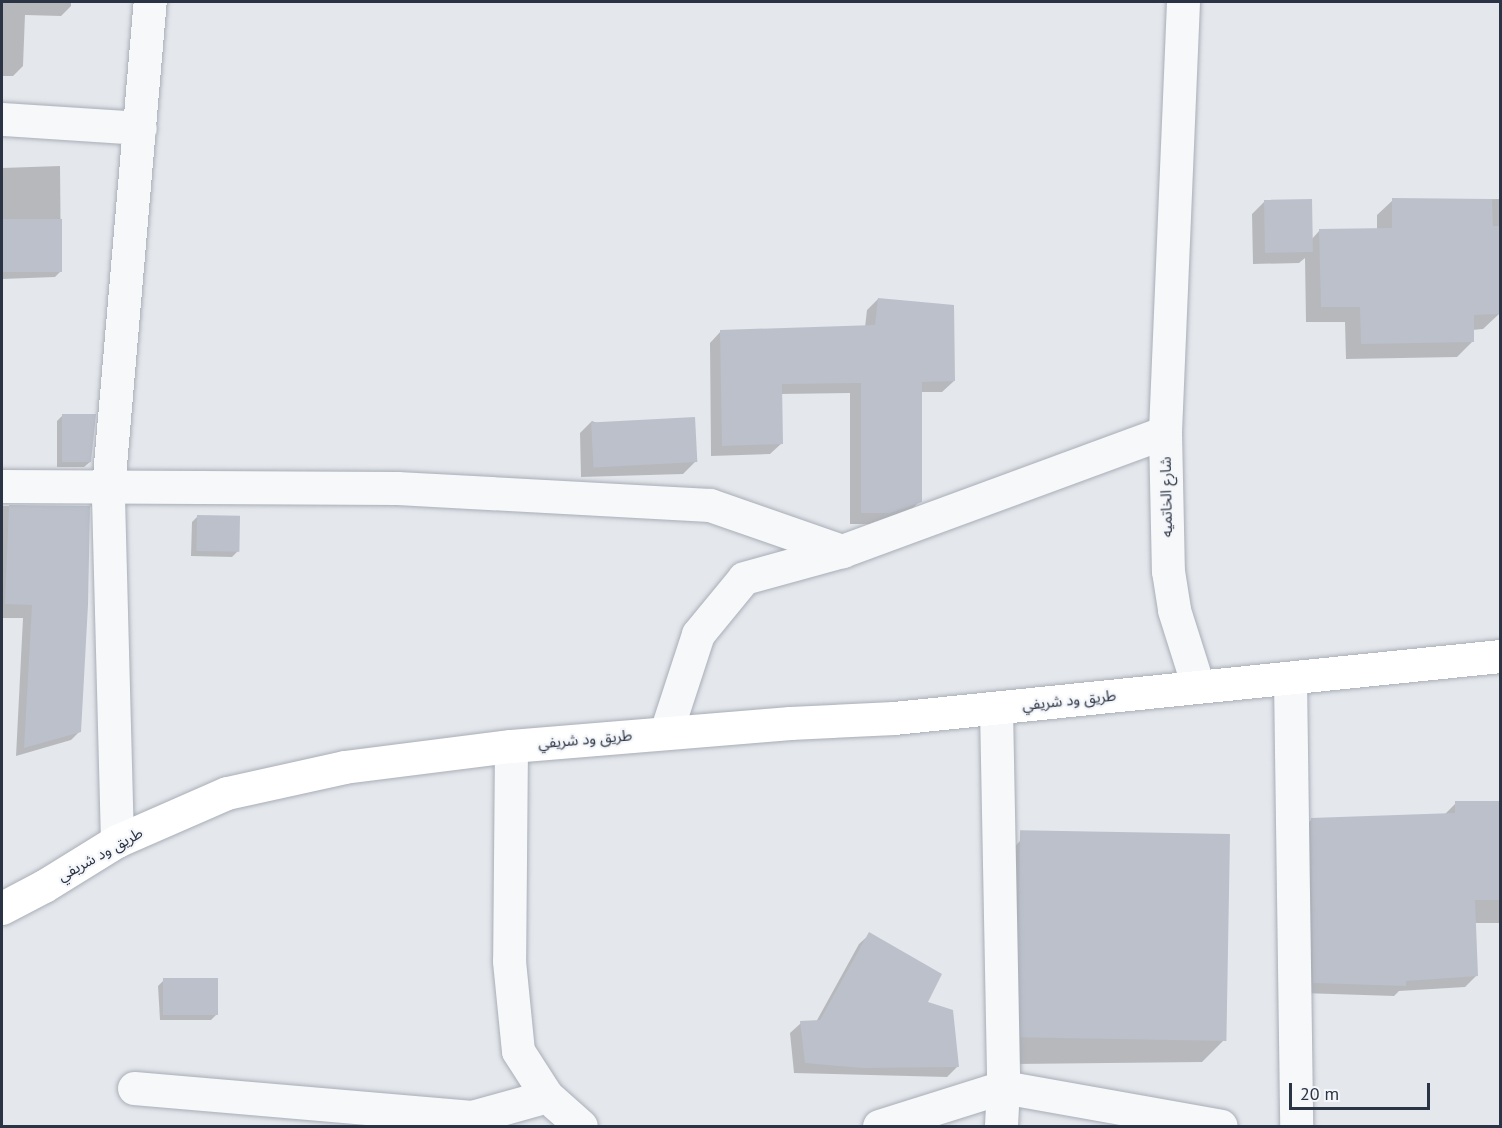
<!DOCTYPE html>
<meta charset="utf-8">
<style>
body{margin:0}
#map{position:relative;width:1502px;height:1128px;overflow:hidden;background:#e4e7ec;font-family:"PT Sans","Noto Sans Arabic",sans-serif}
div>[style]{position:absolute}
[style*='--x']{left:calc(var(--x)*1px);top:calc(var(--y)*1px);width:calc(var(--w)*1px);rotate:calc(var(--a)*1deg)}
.shadow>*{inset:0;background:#0003}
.building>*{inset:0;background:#bbc0ca;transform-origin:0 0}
.roads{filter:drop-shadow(0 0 2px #a9aeb7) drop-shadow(0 0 2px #a9aeb7)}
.minor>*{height:33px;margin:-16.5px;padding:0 16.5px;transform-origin:16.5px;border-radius:16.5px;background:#f7f8fa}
.major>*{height:33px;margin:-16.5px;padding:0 16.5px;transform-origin:16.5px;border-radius:16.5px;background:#fff}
span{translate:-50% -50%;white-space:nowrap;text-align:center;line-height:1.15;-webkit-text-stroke:4.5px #f4f6f9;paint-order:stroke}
.street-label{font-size:15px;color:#2b3445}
.frame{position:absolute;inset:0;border:3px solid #2b3445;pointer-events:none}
.scale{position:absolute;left:1289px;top:1083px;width:141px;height:27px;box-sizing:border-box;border:3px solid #2b3445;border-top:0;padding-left:8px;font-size:18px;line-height:21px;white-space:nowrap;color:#2b3445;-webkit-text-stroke:4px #f4f6f9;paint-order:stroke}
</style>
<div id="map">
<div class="shadow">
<i style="clip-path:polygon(2px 2px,71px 2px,71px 6px,61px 16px,25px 15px,23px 66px,13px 76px,2px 76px)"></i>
<i style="clip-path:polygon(60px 166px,61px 271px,55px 277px,2px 279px,2px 168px)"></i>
<i style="clip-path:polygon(1500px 199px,1499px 314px,1483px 329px,1472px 330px,1473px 341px,1457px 357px,1346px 359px,1345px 322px,1306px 322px,1305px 258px,1299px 263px,1253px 264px,1252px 214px,1264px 202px,1311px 240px,1320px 230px,1377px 229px,1377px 215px,1393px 200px)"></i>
<i style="clip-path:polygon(878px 299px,954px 381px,942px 392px,921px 392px,920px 501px,909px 512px,878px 524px,850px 524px,850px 393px,781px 394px,782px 443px,770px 454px,711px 456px,710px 343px,721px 331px,865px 327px,867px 310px)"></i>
<i style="clip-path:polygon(63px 415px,90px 462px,84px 467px,57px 467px,57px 421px)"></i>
<i style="clip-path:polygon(592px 421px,695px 462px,683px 474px,581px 477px,580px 433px)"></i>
<i style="clip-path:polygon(2px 506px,88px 507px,80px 731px,71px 740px,16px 756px,23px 618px,2px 618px)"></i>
<i style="clip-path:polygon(197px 517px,238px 551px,232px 557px,191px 556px,192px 522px)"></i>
<i style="clip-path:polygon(1500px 802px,1500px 923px,1475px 923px,1476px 976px,1465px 987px,1399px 991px,1394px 996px,1302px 993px,1300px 831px,1311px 820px,1445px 814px,1456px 803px)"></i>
<i style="clip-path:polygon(1021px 840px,1224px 1040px,1202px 1062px,1012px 1064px,1000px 862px)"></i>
<i style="clip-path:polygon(870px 934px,926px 1003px,958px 1066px,947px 1077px,794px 1073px,790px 1033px,801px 1023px,816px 1022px,859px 944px)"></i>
<i style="clip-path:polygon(164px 980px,217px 1014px,211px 1020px,160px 1020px,158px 986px)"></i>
</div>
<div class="building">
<i style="clip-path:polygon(1392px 198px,1492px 199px,1493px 226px,1499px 226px,1500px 314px,1474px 315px,1474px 342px,1361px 344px,1360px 307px,1321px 307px,1319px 229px,1392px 228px)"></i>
<i style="left:1312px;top:199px;width:53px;height:48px;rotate:89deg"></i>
<i style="left:62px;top:219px;width:53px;height:60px;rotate:90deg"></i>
<i style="clip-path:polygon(878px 298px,954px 305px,955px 381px,922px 382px,922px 502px,890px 513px,861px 513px,861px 383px,782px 384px,783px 444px,722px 446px,720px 330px,875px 325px)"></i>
<i style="clip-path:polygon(62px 414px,96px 414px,91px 462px,62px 462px)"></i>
<i style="left:695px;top:417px;width:45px;height:104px;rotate:87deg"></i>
<i style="clip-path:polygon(9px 505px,90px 506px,88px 605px,81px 732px,24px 748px,32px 605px,5px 604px)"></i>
<i style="left:197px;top:515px;width:43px;height:36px;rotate:1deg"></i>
<i style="clip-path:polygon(1455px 801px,1500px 801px,1500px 900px,1475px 900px,1478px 976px,1406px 981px,1406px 986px,1313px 983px,1311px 818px,1455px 813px)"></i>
<i style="left:1230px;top:834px;width:207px;height:210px;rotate:91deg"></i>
<i style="clip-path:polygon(869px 932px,942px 974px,928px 1002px,953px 1010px,959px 1067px,862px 1068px,805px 1063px,800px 1021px,820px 1020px)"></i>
<i style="left:163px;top:978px;width:55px;height:37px"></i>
</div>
<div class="roads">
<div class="minor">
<i style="--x:1183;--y:2;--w:430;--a:92.4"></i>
<i style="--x:1165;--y:432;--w:139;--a:88.8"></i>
<i style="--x:1168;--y:571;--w:39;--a:81"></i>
<i style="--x:1174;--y:610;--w:80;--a:72.5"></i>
<i style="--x:2;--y:119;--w:138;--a:3.7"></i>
<i style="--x:2;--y:486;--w:395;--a:0.3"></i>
<i style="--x:397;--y:488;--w:313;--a:3.1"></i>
<i style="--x:710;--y:505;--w:140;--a:19.2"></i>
<i style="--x:1290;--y:679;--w:447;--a:89.2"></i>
<i style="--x:996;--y:708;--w:379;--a:88.9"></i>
<i style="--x:1003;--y:1087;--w:39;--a:93"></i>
<i style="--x:666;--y:732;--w:103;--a:-71.9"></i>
<i style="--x:698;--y:634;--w:72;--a:-50.6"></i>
<i style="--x:744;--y:578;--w:102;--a:-15.4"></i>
<i style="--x:842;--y:551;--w:344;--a:-20.2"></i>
<i style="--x:511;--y:746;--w:215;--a:90.5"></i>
<i style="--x:509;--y:961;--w:90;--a:84.3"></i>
<i style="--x:518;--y:1051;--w:54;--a:57.2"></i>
<i style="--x:547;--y:1096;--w:45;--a:41.4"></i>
<i style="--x:117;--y:841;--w:353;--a:-91.5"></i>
<i style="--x:108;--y:488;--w:488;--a:-85.1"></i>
<i style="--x:134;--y:1088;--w:339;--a:4.9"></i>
<i style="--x:472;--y:1117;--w:78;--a:-15.6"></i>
<i style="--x:879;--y:1126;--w:130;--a:-17.5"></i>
<i style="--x:1003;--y:1087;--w:221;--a:10.1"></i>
</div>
<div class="major">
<i style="--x:2;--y:908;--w:47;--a:-27.6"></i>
<i style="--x:44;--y:886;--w:86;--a:-31.7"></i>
<i style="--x:117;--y:841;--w:120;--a:-23.6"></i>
<i style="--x:227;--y:793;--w:120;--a:-12.5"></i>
<i style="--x:344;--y:767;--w:168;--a:-7.2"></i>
<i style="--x:511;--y:746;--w:280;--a:-4.7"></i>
<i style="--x:790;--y:723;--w:104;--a:-2.8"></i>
<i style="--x:894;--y:718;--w:609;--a:-5.84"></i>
</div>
</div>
<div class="street-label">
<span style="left:1166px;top:497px;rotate:-91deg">شارع الخاتميه</span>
<span style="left:1069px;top:700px;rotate:-6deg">طريق ود شريفي</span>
<span style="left:585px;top:739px;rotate:-5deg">طريق ود شريفي</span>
<span style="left:100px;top:854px;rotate:-29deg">طريق ود شريفي</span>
</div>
<div class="frame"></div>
<div class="scale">20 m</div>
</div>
